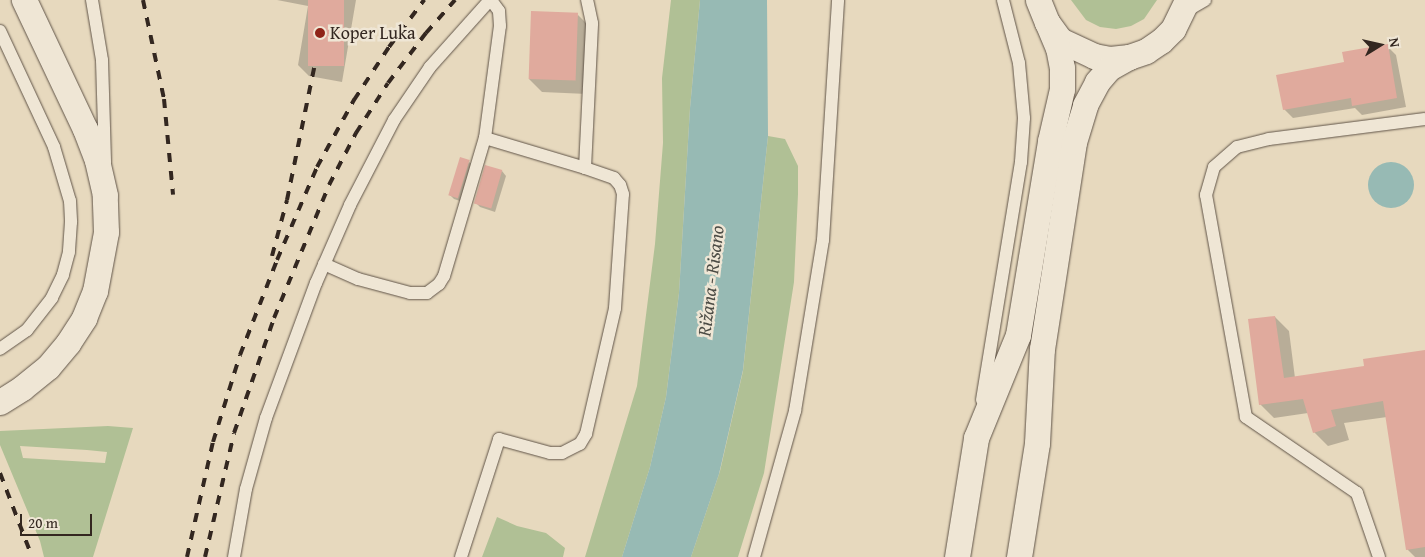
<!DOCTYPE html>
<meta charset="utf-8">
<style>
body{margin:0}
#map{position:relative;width:1425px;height:557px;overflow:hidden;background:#e7d9be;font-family:"Gentium Book Plus",serif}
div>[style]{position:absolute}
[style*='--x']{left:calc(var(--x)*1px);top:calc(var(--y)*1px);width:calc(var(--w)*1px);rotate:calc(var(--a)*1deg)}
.green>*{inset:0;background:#b0c095}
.water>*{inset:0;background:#97bab4}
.round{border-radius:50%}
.shadow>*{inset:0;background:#0003}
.building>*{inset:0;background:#e0aa9d;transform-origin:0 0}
.roads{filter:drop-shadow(0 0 1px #605448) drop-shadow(0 0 1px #605448)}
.lane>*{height:12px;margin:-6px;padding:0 6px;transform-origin:6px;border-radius:6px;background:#efe6d5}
.street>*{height:25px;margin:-12.5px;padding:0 12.5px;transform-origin:12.5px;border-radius:12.5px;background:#efe6d5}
.rail>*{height:4px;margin-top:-2px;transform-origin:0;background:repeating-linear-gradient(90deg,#332720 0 9px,transparent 0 18px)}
.dots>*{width:14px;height:14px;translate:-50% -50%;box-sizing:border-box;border:2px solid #efe6d5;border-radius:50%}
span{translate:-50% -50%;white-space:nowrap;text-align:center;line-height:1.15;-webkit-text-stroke:5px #efe6d5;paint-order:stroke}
.poi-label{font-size:18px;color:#332720}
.left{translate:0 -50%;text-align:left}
.water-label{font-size:19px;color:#4c4c45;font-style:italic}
.north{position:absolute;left:1355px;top:20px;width:50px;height:50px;-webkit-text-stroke:4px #efe6d5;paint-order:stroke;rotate:80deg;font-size:14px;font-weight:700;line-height:20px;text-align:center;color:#332720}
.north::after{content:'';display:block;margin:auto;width:18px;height:22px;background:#332720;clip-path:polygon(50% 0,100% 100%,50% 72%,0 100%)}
.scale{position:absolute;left:20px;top:514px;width:72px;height:22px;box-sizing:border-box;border:2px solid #332720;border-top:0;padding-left:6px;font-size:15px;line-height:18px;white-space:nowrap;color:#332720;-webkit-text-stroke:4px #efe6d5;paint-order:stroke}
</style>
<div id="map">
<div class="green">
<i style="clip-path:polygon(671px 0,700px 0,690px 108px,679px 293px,666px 397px,650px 467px,622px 557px,585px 557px,637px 386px,655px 244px,663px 143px,662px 78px)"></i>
<i style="clip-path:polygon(1071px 0,1157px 0,1144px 19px,1131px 26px,1116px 29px,1100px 27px,1086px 20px)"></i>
<i style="clip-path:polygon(768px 136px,785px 139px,798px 166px,798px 194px,794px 282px,764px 473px,738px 557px,691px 557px,720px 471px,743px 371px)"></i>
<i style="clip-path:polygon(evenodd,108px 426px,133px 428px,93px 557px,44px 557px,40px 541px,0 445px,0 431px,108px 426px,20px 446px,87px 450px,107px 452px,105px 463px,23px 458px,20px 446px)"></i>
<i style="clip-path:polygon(497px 517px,517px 526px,546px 533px,565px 548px,563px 557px,482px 557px)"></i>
</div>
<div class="water">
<i style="clip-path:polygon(700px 0,767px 0,768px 136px,743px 370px,719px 474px,691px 557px,622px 557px,650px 467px,666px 397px,679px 293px,690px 108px)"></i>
<i class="round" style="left:1368px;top:162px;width:46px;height:46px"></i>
</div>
<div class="shadow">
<i style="clip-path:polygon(277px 0,356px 0,342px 82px,309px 76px,298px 65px,308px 6px)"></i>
<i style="clip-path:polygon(578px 15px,591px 28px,587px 94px,542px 92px,529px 79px)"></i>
<i style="clip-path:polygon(1387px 46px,1396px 55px,1406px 107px,1362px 115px,1355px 108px,1293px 118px,1284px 109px,1346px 63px)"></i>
<i style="clip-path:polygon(469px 162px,474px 166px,463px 202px,454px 199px,450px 195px)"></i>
<i style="clip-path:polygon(486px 167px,502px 171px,506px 176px,495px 212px,480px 207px,476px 203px)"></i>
<i style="clip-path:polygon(1275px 317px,1289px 331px,1295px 378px,1365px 367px,1425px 351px,1425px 557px,1415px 557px,1407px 549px,1387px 417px,1344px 423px,1349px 440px,1328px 446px,1314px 432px,1308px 413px,1274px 418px,1260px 404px)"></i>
</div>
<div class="building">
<i style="left:308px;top:0;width:36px;height:66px"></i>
<i style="left:531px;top:11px;width:47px;height:68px;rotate:2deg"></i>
<i style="clip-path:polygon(1388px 44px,1397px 98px,1352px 106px,1351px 98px,1283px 110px,1276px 75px,1344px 62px,1342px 52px)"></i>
<i style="left:460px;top:157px;width:10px;height:40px;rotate:17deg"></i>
<i style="left:485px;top:165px;width:18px;height:40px;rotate:16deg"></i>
<i style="clip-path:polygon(1275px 316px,1284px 378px,1364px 366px,1363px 359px,1425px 350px,1425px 547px,1406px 550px,1383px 401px,1331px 410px,1336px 426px,1313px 433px,1303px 399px,1259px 405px,1248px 319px)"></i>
</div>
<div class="roads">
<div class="lane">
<i style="--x:92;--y:0;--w:61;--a:80.5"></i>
<i style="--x:102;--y:60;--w:103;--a:88.3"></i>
<i style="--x:1186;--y:11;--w:22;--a:-30"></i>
<i style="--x:0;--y:31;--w:128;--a:65"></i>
<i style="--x:54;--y:147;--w:56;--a:73.5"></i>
<i style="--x:70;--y:201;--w:21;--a:87"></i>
<i style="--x:71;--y:222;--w:30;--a:94"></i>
<i style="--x:69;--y:252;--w:24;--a:105"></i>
<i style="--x:63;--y:275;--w:25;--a:116"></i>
<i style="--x:52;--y:298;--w:41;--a:128"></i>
<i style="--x:27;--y:330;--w:33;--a:145"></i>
<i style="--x:485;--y:138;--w:104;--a:16.7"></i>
<i style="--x:324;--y:264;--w:37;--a:24"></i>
<i style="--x:358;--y:279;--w:54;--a:15.1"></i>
<i style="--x:410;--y:293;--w:17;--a:0"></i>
<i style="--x:427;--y:293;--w:15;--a:-37"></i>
<i style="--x:439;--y:284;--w:9;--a:-58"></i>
<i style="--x:444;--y:276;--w:144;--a:-73.5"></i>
<i style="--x:485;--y:138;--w:113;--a:-82.4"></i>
<i style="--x:500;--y:26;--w:15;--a:-94"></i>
<i style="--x:499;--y:11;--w:14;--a:-126"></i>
<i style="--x:982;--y:400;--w:241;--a:-80.7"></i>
<i style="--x:1021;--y:162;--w:44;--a:-86.1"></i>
<i style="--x:1024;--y:118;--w:55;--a:-95.2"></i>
<i style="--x:1019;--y:63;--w:65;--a:-104.3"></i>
<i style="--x:234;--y:557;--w:69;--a:-80"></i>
<i style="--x:246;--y:489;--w:74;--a:-74.3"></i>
<i style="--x:266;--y:418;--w:144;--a:-69.7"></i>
<i style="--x:316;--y:283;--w:85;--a:-66.4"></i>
<i style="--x:350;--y:205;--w:96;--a:-62.6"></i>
<i style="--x:394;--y:120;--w:64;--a:-55.8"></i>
<i style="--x:430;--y:67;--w:90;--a:-48.2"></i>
<i style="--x:461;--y:557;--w:124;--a:-72.1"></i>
<i style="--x:499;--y:439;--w:53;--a:15.4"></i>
<i style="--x:550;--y:453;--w:12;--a:0"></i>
<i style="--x:562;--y:453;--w:20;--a:-27"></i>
<i style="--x:580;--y:444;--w:12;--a:-59"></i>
<i style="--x:586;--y:434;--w:129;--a:-77"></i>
<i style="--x:615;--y:308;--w:114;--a:-86"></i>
<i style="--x:623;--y:194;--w:9;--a:-108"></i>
<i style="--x:620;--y:185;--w:9;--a:-131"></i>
<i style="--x:614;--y:178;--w:31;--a:-161"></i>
<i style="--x:585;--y:168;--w:145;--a:-87.2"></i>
<i style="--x:592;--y:23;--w:24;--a:-102"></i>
<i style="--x:754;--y:557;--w:152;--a:-74.3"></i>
<i style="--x:795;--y:411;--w:173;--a:-80.7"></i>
<i style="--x:823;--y:240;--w:240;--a:-86.4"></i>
<i style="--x:1379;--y:557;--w:68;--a:-109"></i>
<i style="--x:1357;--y:493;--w:135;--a:-145.6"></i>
<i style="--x:1246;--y:417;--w:226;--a:-100.2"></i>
<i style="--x:1206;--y:195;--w:29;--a:-74"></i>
<i style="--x:1214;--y:167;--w:30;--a:-41"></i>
<i style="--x:1237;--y:147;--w:33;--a:-14"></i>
<i style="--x:1269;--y:139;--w:157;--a:-7.3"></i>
</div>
<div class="street">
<i style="--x:1038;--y:0;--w:24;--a:68"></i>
<i style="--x:1047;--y:22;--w:22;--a:54"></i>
<i style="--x:1060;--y:40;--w:38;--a:25"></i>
<i style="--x:1094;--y:56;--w:16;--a:11"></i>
<i style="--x:1110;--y:59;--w:19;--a:-6"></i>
<i style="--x:1129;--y:57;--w:18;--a:-19"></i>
<i style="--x:1146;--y:51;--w:18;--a:-34"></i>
<i style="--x:1161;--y:41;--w:17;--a:-45"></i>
<i style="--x:1173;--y:29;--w:32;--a:-64"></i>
<i style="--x:0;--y:402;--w:26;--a:-32"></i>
<i style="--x:22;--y:388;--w:33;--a:-39"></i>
<i style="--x:48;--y:367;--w:31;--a:-50"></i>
<i style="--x:68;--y:343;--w:30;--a:-57"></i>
<i style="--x:84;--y:318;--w:29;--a:-68"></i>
<i style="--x:95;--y:291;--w:60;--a:-79.4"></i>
<i style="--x:106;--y:232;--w:37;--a:-92"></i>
<i style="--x:105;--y:195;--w:36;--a:-103"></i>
<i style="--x:97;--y:160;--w:33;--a:-111"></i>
<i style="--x:85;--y:129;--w:143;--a:-115.3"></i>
<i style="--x:957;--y:557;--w:121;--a:-80.9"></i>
<i style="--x:976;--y:438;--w:111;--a:-67.8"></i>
<i style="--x:1018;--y:335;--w:197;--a:-80.6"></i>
<i style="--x:1050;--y:141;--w:53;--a:-77"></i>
<i style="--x:1062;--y:89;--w:21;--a:-90"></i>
<i style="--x:1062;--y:68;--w:20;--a:-101"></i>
<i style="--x:1058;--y:48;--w:28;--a:-113"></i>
<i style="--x:1019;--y:557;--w:115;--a:-81"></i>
<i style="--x:1037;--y:443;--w:94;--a:-87"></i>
<i style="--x:1042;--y:349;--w:209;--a:-81.2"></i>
<i style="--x:1074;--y:142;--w:39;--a:-73"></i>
<i style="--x:1085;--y:105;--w:26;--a:-62"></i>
<i style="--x:1097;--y:82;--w:18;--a:-49"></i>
<i style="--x:1109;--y:68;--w:23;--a:-29"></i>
</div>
</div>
<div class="rail">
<i style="--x:143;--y:0;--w:101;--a:78"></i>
<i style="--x:164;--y:99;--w:96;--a:84.6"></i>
<i style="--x:272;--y:256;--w:58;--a:-75"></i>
<i style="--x:287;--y:200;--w:135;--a:-78.4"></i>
<i style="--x:0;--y:473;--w:90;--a:69.1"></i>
<i style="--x:187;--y:557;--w:118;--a:-77.3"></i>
<i style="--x:213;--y:442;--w:91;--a:-72.8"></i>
<i style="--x:240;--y:355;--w:102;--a:-68.7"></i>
<i style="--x:277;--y:260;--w:101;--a:-66.7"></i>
<i style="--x:317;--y:167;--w:77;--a:-61.1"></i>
<i style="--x:354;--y:100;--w:64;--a:-56.6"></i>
<i style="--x:389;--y:47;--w:59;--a:-53.3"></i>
<i style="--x:205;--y:557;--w:127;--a:-76.8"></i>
<i style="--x:234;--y:433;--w:122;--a:-70.8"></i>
<i style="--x:274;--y:318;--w:144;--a:-67.5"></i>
<i style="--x:329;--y:185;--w:59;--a:-62.6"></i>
<i style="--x:356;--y:133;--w:59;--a:-57.4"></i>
<i style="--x:388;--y:83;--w:63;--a:-52.8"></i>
<i style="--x:426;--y:33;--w:44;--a:-48.7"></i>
</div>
<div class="dots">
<i style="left:320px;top:33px;background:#8f2418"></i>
</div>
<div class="poi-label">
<span class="left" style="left:330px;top:33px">Koper Luka</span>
</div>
<div class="water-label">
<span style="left:711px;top:281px;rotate:-83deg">Rižana - Risano</span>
</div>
<div class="north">N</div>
<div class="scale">20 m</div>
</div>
